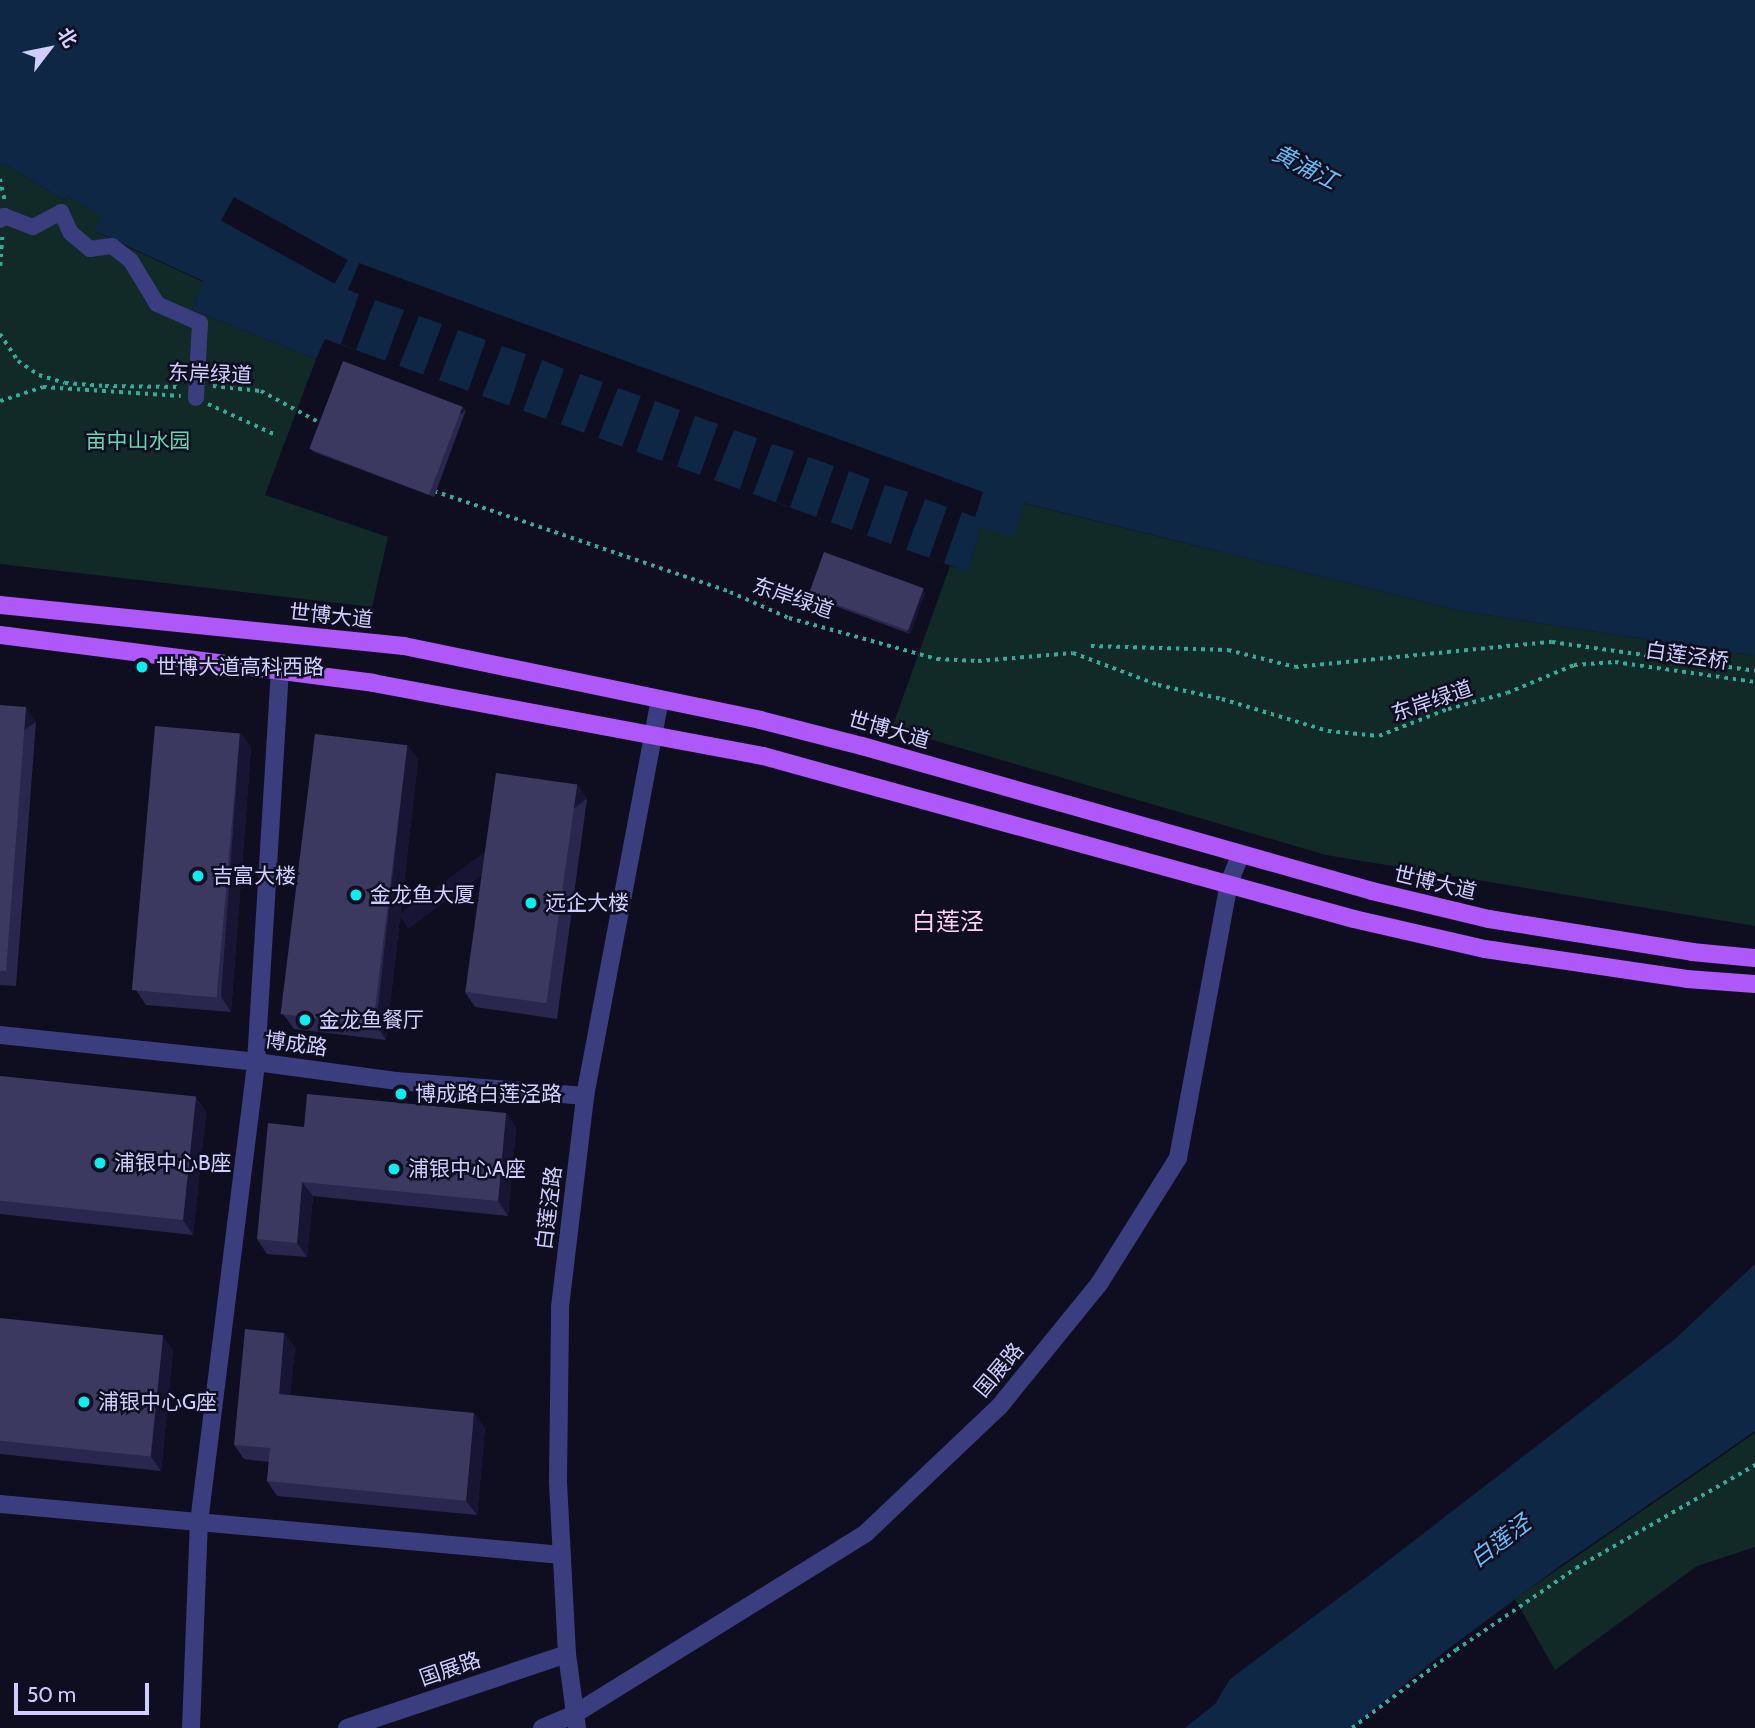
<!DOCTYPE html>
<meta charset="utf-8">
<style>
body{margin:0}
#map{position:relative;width:1755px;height:1728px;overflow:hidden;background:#0f0d20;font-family:Cabin,"Noto Sans SC",sans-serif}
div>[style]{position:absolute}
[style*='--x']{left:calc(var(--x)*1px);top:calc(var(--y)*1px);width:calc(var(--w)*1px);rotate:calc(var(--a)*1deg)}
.green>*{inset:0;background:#112a27}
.water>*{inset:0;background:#0e2744}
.pier>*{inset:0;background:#0f0d20;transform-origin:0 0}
.path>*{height:3.5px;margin-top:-1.75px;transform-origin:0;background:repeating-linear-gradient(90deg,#31ae9b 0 3.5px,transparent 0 8.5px)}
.pedestrian>*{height:16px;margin:-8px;padding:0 8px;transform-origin:8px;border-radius:8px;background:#3a3e7e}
.minor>*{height:18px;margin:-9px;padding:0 9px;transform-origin:9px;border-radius:9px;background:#3a3e7e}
.tertiary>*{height:18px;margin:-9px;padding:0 9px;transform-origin:9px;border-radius:9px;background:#3a3e7e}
.primary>*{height:18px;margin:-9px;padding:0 9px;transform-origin:9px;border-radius:9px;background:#ae58fa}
.wall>*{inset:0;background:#2a274e}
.shaded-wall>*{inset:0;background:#181534;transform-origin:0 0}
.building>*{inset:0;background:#3c3961;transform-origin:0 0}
.dots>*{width:19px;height:19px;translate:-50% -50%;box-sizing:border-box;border:4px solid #0f0d20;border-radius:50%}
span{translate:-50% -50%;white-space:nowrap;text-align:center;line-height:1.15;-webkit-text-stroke:5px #0f0d20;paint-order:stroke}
.street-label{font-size:21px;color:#cfcefe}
.park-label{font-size:21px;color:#5ddbaf}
.poi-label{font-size:21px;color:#cfcefe}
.left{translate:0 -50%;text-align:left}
.water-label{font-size:23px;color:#5fc1fa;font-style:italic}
.quarter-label{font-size:24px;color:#fed0f1}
.north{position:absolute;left:14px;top:14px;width:70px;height:70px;-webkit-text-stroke:5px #0f0d20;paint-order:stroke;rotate:58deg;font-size:19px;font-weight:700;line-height:28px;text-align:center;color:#cfcefe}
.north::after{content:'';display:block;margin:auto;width:24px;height:32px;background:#cfcefe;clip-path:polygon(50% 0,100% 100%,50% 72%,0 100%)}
.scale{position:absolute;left:14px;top:1683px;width:135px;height:32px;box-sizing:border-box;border:4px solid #cfcefe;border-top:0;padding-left:9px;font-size:21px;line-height:24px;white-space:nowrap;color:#cfcefe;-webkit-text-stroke:5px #0f0d20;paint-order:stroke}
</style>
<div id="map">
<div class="green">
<i style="clip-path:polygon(3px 163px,64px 200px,67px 196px,102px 216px,96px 232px,203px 282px,192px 310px,316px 359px,265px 495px,388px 537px,372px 607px,0 564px,0 167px)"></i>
<i style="clip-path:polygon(1022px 503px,1461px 611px,1755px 656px,1755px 926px,1326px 855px,892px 728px,950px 566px,968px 571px,981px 527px)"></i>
<i style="clip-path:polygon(1755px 1433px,1755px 1547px,1697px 1566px,1555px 1670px,1515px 1599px)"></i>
</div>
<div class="water">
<i style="clip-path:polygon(0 0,1755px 0,1755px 656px,1461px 611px,1023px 503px,1014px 538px,981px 527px,968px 572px,325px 339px,316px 359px,192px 310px,203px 281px,95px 231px,101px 216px,67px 196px,64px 200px,3px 163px,0 167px)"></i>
<i style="clip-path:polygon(1755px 1264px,1755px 1431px,1560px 1566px,1448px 1649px,1351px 1728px,1185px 1728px,1215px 1704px,1230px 1679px,1367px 1577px,1675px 1339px)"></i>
</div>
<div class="pier">
<i style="left:234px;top:197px;width:130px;height:27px;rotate:29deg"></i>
<i style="clip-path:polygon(359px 263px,983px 492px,975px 517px,962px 512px,944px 563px,929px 558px,947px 507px,925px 499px,906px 550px,891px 544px,908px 492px,885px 485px,867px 535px,852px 530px,870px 479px,849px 471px,831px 522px,816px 517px,834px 466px,808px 457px,790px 507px,776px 502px,794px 451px,772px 444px,753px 494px,740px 489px,757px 438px,734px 430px,714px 480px,700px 475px,718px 424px,695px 416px,677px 466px,662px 461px,680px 410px,655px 401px,636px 452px,622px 447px,641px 396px,618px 388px,598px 438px,584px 433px,603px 382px,580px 374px,561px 424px,546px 419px,564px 369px,542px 360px,523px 411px,509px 406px,526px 354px,502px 346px,482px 396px,468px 391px,486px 340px,458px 330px,439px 380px,423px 375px,442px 324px,419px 316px,399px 366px,385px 361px,404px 310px,375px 300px,356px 350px,341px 344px,359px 294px,348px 290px)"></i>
</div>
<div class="path">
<i style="--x:0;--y:179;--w:23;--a:77"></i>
<i style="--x:0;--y:266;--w:30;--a:-86"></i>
<i style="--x:0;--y:334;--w:32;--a:56"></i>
<i style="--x:18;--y:361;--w:25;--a:34"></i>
<i style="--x:39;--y:375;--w:27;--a:17"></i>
<i style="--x:65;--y:383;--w:40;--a:4.3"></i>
<i style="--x:105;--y:386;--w:76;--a:0.8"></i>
<i style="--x:213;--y:386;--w:48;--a:5.9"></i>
<i style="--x:261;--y:391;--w:69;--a:28.4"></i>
<i style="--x:0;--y:401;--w:45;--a:-18"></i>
<i style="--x:43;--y:387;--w:138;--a:3.7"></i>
<i style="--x:208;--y:404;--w:75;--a:24.5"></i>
<i style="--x:434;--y:491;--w:313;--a:18.8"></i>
<i style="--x:730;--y:592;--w:64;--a:23.8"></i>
<i style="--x:789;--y:618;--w:154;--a:15.5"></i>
<i style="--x:937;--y:659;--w:41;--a:2.8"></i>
<i style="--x:978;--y:661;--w:95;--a:-4.8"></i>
<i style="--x:1073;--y:653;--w:91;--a:20.6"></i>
<i style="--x:1158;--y:685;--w:66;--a:12.3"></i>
<i style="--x:1222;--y:699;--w:111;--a:16.8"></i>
<i style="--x:1328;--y:731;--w:51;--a:5.6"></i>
<i style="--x:1379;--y:736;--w:74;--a:-21.4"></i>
<i style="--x:1448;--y:709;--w:61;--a:-15.2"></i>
<i style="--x:1507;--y:693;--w:73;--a:-22.7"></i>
<i style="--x:1574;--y:665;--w:41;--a:-4.2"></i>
<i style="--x:1615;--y:662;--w:141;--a:8.1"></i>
<i style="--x:1091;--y:646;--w:137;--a:1.7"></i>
<i style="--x:1228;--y:650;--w:69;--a:14.2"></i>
<i style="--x:1295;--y:667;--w:258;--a:-5.6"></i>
<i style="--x:1552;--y:642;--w:205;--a:8.1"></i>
<i style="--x:1352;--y:1728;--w:130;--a:-36.9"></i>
<i style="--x:1456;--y:1650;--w:145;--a:-34.3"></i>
<i style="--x:1576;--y:1568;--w:207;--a:-29.9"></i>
</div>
<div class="pedestrian">
<i style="--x:0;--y:220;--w:6;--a:-45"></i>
<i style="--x:4;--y:216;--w:31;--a:21"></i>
<i style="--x:33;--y:227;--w:32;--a:-28"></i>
<i style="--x:61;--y:212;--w:23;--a:65"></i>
<i style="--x:71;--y:233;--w:25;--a:40"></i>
<i style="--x:90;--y:249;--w:22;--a:-8"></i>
<i style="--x:112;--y:246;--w:24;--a:38"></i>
<i style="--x:131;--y:261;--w:50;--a:58.8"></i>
<i style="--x:157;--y:304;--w:47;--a:23.8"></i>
<i style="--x:200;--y:323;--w:75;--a:93.1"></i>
</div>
<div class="minor">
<i style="--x:0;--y:1035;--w:257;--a:6"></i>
<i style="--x:256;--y:1062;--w:141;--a:7.7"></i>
<i style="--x:396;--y:1081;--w:190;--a:4.5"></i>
<i style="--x:0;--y:1504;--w:564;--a:5.19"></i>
<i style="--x:573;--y:1715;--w:345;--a:-31.8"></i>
<i style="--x:866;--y:1533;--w:183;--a:-43.5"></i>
<i style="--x:999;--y:1407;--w:159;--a:-50.9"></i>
<i style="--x:1099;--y:1284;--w:149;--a:-57.9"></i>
<i style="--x:1178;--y:1158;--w:280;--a:-79.5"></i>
<i style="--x:1229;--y:883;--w:31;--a:-68"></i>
<i style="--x:191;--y:1728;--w:206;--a:-87.8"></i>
<i style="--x:199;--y:1522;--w:464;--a:-82.9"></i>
<i style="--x:256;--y:1062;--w:392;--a:-86.5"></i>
</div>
<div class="tertiary">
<i style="--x:347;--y:1728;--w:232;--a:-18.6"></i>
<i style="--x:542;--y:1728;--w:34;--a:-23"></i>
<i style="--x:577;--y:1728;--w:75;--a:-97.7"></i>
<i style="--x:567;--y:1654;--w:173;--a:-93"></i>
<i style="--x:558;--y:1481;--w:174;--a:-89.3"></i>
<i style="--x:560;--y:1307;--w:212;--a:-83.2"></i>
<i style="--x:585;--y:1096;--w:404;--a:-79.3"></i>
</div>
<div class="primary">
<i style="--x:0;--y:605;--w:406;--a:5.8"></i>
<i style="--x:404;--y:646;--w:364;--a:11.7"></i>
<i style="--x:760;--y:720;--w:105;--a:14.3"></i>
<i style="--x:862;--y:746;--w:530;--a:15.87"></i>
<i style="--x:1372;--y:891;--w:120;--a:13.5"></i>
<i style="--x:1489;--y:919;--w:206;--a:9.2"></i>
<i style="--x:1692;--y:952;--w:63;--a:5.4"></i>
<i style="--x:0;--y:635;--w:376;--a:7.3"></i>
<i style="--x:373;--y:683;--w:397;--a:10.6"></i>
<i style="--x:763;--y:756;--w:613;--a:15.42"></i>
<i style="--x:1354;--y:919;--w:134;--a:12.9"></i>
<i style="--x:1485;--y:949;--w:204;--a:8.4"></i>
<i style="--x:1687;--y:979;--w:68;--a:4.2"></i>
</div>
<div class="wall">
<i style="clip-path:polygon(466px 410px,434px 497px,314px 452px,311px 449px)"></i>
<i style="clip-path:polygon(925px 593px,910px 634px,811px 597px,809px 594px)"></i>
<i style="clip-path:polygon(0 705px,36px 722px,16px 986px,0 985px)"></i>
<i style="clip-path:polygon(240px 733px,251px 747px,231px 1012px,146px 1005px,136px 990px)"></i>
<i style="clip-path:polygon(407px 745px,418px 760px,386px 1040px,294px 1029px,283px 1014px)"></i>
<i style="clip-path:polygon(577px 785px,587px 799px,557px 1019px,475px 1007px,465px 992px)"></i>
<i style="clip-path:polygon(0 1076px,196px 1098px,206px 1112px,193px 1235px,0 1214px)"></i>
<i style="clip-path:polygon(506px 1113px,516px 1128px,508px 1216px,313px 1196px,307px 1257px,267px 1254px,257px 1239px,304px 1127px)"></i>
<i style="clip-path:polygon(0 1318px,173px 1350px,161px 1471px,0 1454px)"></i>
<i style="clip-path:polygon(284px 1333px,295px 1348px,290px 1395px,485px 1428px,477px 1515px,277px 1496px,267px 1481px,269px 1462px,244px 1459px,234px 1445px)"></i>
</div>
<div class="shaded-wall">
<i style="left:463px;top:406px;width:5px;height:93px;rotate:53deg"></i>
<i style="clip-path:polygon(923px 589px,925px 593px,910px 634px,907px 631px)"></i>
<i style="left:26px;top:707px;width:18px;height:265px;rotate:56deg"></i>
<i style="clip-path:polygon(240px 733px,251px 747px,231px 1012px,221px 997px)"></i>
<i style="clip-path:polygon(407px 745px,418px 760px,386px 1040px,376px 1025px)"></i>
<i style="left:577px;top:785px;width:17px;height:221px;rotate:54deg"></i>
<i style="clip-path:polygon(196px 1098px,206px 1112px,193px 1235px,183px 1220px)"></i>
<i style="clip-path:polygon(506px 1113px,516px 1128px,508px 1216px,498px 1201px)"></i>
<i style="clip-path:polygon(302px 1182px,313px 1196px,307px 1257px,297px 1243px)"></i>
<i style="clip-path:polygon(284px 1333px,295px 1348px,289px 1409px,279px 1394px)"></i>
<i style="clip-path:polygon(163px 1336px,173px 1350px,161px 1471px,151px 1457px)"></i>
<i style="clip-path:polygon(474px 1413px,485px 1428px,477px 1515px,466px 1501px)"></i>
</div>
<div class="building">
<i style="left:343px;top:361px;width:128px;height:94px;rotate:21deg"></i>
<i style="left:824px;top:552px;width:106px;height:45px;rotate:20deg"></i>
<i style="clip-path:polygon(0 705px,26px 707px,6px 971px,0 971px)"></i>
<i style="left:155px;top:726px;width:85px;height:265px;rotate:5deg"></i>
<i style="left:315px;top:734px;width:93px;height:282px;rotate:7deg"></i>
<i style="left:496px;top:773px;width:82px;height:221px;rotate:8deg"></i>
<i style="left:0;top:1076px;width:197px;height:124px;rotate:6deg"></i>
<i style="clip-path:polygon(307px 1094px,506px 1113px,498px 1201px,302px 1182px,297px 1243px,257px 1239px,268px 1123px,304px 1127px)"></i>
<i style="left:0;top:1318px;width:164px;height:122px;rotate:6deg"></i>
<i style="clip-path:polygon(245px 1329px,284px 1333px,279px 1394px,474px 1413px,466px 1501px,267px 1481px,270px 1448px,234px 1445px)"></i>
</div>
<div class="dots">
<i style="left:142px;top:667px;background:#07f0f1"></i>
<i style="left:198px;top:876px;background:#07f0f1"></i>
<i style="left:356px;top:895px;background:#07f0f1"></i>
<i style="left:531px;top:903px;background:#07f0f1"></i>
<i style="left:305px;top:1020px;background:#07f0f1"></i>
<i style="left:401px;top:1094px;background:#07f0f1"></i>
<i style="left:100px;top:1163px;background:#07f0f1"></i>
<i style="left:394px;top:1169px;background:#07f0f1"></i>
<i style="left:84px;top:1402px;background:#07f0f1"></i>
</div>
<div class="street-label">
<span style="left:210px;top:374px;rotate:2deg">东岸绿道</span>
<span style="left:793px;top:598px;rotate:19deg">东岸绿道</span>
<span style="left:331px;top:616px;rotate:6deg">世博大道</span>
<span style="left:1687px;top:656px;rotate:8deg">白莲泾桥</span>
<span style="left:1432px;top:701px;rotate:-19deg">东岸绿道</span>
<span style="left:889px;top:730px;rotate:16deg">世博大道</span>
<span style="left:1435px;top:883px;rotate:13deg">世博大道</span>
<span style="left:296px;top:1044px;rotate:8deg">博成路</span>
<span style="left:549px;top:1208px;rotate:-83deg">白莲泾路</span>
<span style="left:999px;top:1370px;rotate:-50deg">国展路</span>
<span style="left:450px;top:1669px;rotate:-19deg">国展路</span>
</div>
<div class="park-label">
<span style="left:138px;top:441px">亩中山水园</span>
</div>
<div class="poi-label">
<span class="left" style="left:156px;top:667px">世博大道高科西路</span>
<span class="left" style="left:212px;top:876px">吉富大楼</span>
<span class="left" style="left:370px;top:895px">金龙鱼大厦</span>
<span class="left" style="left:545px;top:903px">远企大楼</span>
<span class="left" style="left:319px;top:1020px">金龙鱼餐厅</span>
<span class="left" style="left:415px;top:1094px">博成路白莲泾路</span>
<span class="left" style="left:114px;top:1163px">浦银中心B座</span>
<span class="left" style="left:408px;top:1169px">浦银中心A座</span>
<span class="left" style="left:98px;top:1402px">浦银中心G座</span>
</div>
<div class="water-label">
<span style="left:1305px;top:167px;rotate:27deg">黄浦江</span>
<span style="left:1500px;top:1541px;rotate:-37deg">白莲泾</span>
</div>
<div class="quarter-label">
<span style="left:948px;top:922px">白莲泾</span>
</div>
<div class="north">北</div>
<div class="scale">50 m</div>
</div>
